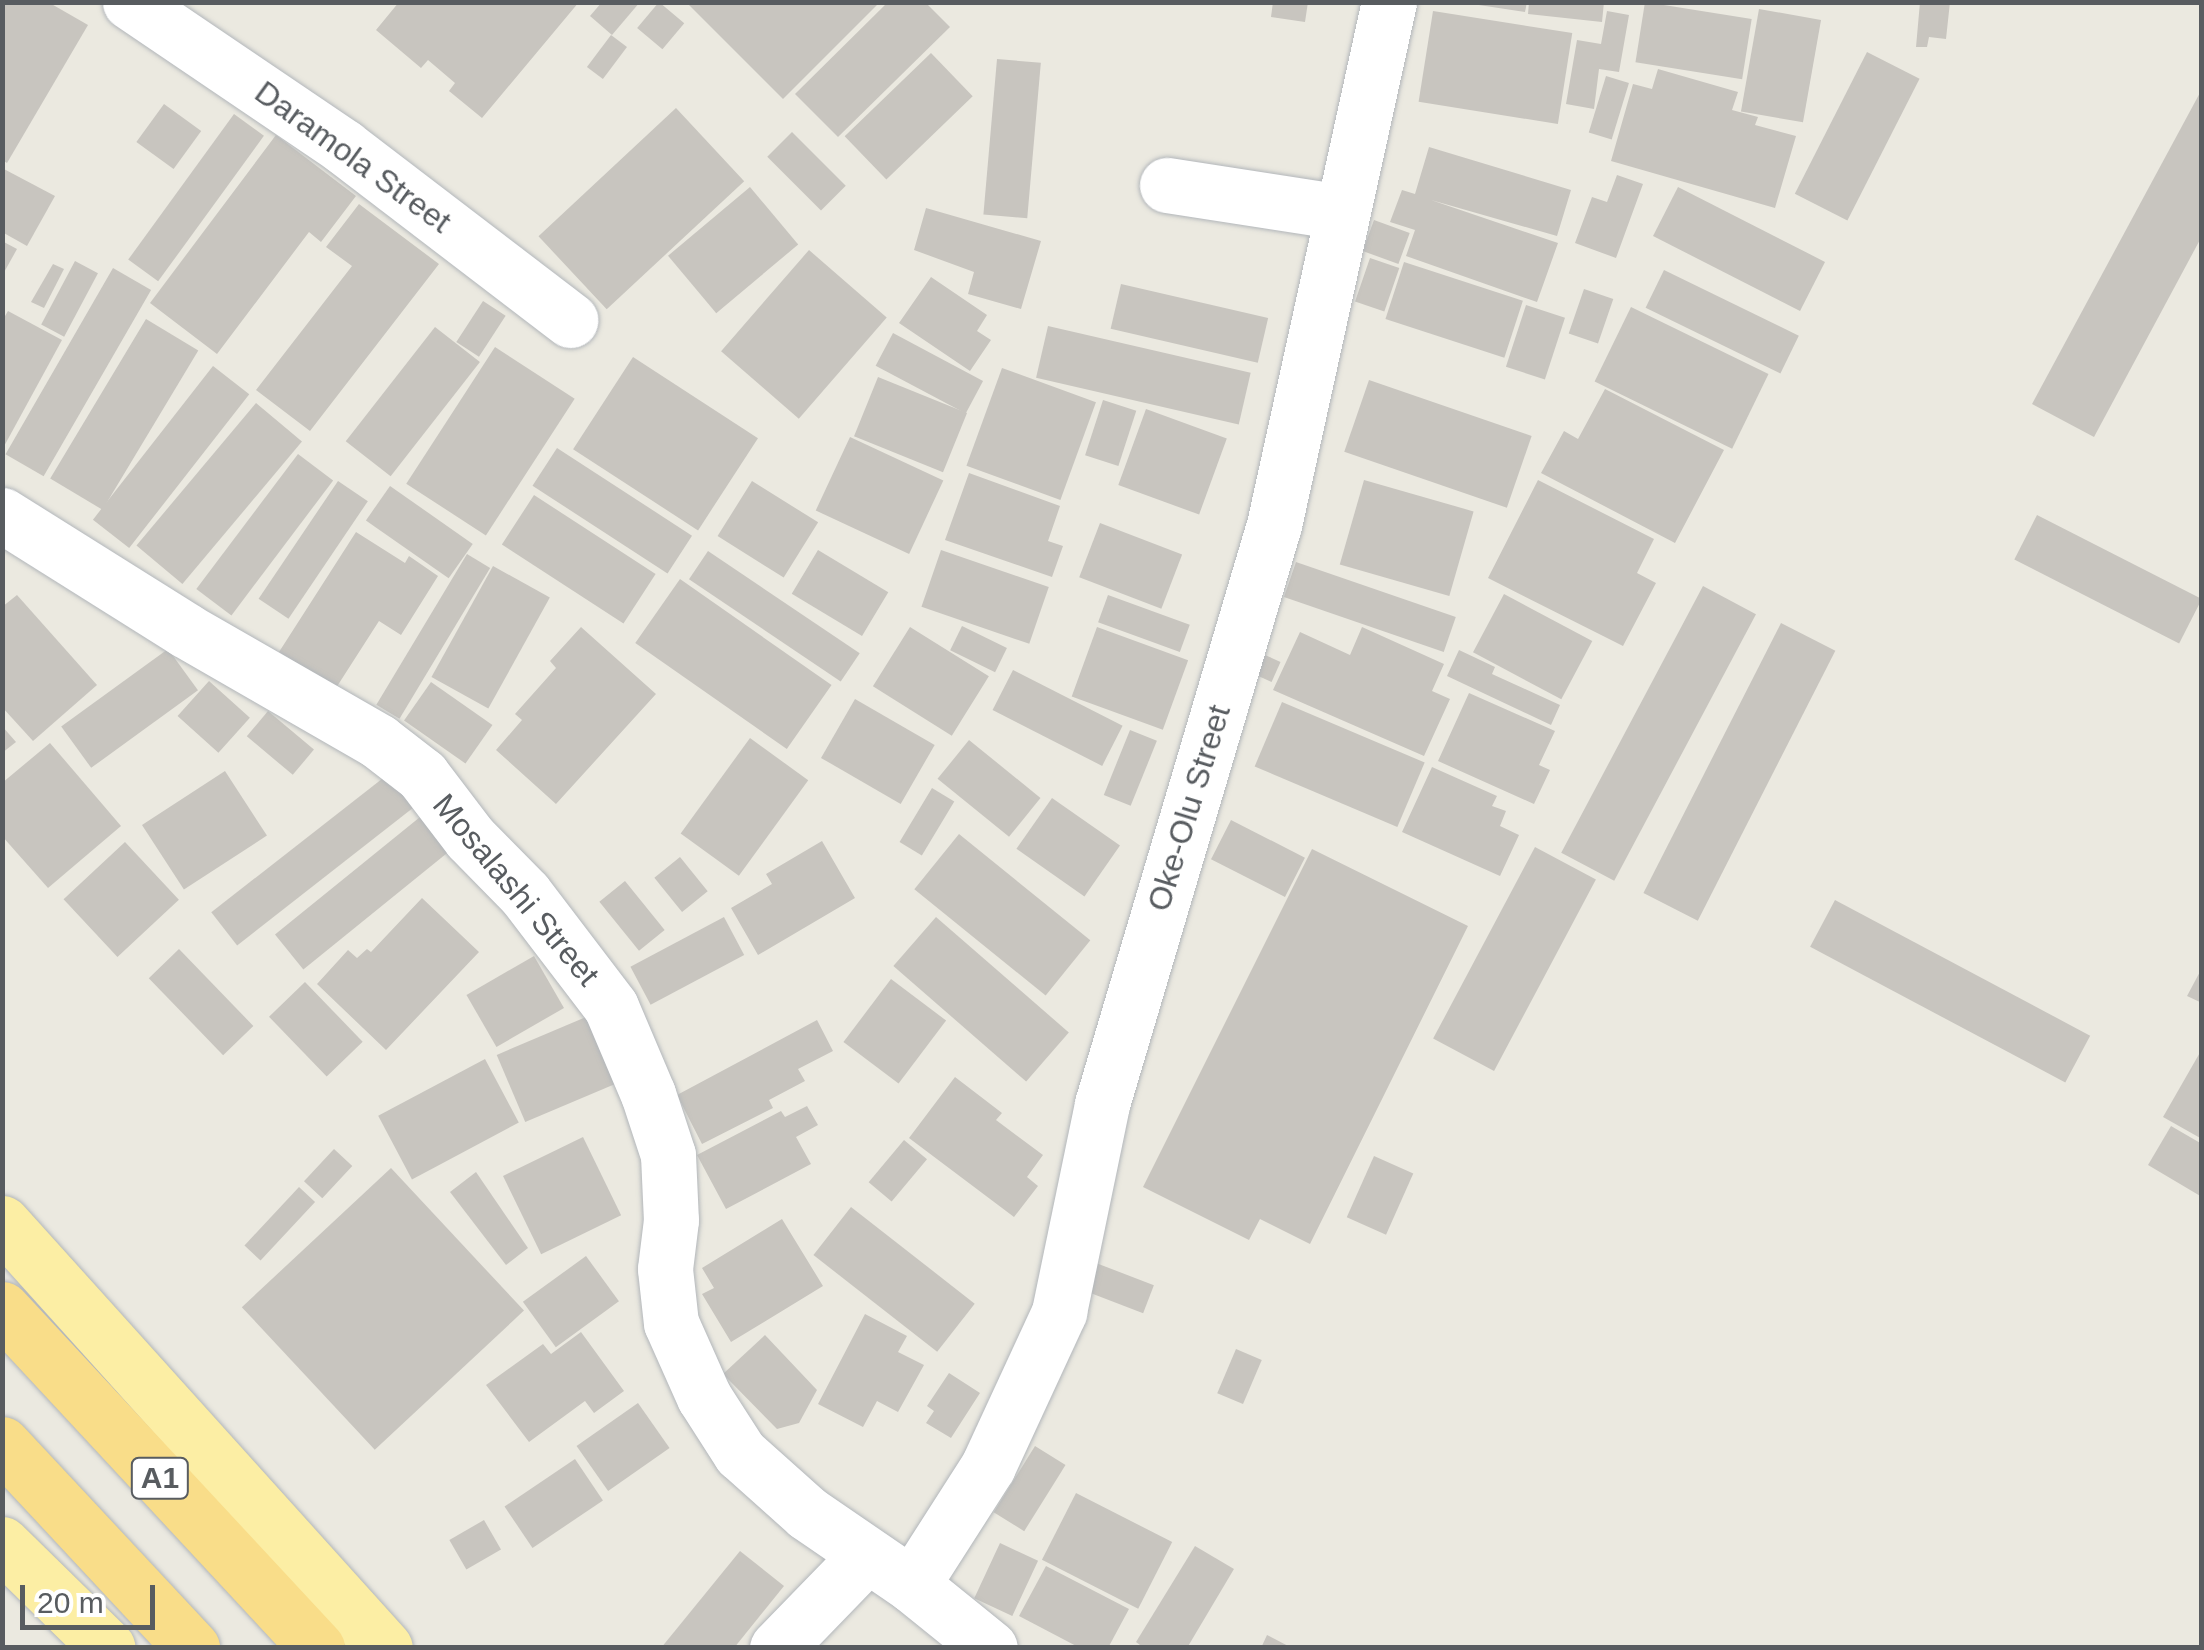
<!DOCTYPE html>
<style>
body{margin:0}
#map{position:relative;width:2204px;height:1650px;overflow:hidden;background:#ebe9e0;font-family:Arial,sans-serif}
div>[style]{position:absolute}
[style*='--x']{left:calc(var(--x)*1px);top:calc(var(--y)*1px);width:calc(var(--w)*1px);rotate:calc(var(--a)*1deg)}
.building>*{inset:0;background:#c8c5bf;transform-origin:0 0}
.roads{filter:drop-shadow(0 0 2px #b2b6ba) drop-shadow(0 0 2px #b2b6ba)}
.minor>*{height:55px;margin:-27.5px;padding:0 27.5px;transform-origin:27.5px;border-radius:27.5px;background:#fff}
.major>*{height:55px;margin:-27.5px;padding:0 27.5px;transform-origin:27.5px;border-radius:27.5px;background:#fceea4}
.highway>*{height:55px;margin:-27.5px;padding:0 27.5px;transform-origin:27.5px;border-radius:27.5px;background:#f9dd89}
span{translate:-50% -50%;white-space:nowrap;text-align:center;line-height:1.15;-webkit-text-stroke:9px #fff;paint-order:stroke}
.shield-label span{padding:2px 8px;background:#fff;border:2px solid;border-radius:8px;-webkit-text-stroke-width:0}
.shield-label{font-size:30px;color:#585c60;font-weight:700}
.street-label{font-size:32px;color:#585c60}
.frame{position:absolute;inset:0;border:5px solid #585c60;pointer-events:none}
.scale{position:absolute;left:20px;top:1585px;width:135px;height:45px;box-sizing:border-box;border:5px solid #585c60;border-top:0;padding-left:12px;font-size:30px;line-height:35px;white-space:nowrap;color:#585c60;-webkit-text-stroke:8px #fff;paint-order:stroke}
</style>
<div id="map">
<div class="building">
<i style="clip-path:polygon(2px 2px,48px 2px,88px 25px,7px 163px,2px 160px)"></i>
<i style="clip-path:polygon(399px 2px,579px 2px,482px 118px,449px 91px,455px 83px,428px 60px,421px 68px,376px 30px)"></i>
<i style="clip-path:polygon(602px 2px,640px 2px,612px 35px,590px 16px)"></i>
<i style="left:659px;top:2px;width:33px;height:34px;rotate:40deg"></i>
<i style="clip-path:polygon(686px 2px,880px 2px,783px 99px)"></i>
<i style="clip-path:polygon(888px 2px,925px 2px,950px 27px,838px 137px,795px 94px)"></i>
<i style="clip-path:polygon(1273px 2px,1308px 2px,1305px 22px,1271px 17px)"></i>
<i style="clip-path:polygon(1459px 2px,1527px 2px,1525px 12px)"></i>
<i style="clip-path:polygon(1529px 2px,1604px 2px,1602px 22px,1528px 14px)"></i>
<i style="left:1645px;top:2px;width:108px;height:61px;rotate:9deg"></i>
<i style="clip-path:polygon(1920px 2px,1950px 2px,1946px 39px,1929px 37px,1927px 47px,1916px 47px)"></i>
<i style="left:1759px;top:9px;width:63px;height:104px;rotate:10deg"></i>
<i style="left:1433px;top:11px;width:141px;height:92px;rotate:9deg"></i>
<i style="clip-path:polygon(1607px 11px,1629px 15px,1619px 72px,1599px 69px,1594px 109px,1566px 104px,1577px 40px,1601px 44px)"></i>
<i style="left:611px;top:35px;width:20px;height:40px;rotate:37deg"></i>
<i style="left:1867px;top:52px;width:59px;height:159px;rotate:27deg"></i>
<i style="left:931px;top:53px;width:60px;height:120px;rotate:46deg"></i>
<i style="left:997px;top:59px;width:44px;height:156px;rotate:5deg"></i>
<i style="clip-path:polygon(1658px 69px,1738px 92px,1732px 110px,1758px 117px,1755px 125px,1796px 136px,1775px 208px,1611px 161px,1633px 84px,1652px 89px)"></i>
<i style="left:1606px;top:76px;width:24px;height:59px;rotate:17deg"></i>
<i style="clip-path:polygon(2202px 89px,2202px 236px,2094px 437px,2032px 404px)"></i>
<i style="left:164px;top:104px;width:46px;height:47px;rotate:36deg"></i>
<i style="left:676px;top:108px;width:100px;height:188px;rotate:47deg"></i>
<i style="left:234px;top:114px;width:37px;height:180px;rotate:36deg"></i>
<i style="left:792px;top:132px;width:76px;height:35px;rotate:45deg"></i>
<i style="clip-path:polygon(276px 135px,356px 196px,321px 242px,309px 232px,217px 354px,150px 303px)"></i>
<i style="clip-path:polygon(1429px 147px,1571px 190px,1557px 236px,1431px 200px,1558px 243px,1537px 302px,1406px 256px,1415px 230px,1390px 222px,1402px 190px,1415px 194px)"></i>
<i style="clip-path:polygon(2px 168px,55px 196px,27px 246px,2px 232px)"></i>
<i style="clip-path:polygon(1617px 175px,1643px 184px,1616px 258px,1575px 243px,1592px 197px,1607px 202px)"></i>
<i style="left:750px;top:187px;width:75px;height:107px;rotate:50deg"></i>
<i style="left:1678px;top:187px;width:165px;height:55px;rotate:27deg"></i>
<i style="clip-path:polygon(359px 204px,439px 264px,310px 431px,256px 390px,352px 266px,326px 247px)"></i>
<i style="clip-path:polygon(926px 208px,1041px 241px,1021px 309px,968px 294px,974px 272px,914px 250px)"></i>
<i style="left:1374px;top:220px;width:38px;height:33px;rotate:20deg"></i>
<i style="clip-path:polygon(2px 241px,17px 249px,2px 276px)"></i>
<i style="left:809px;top:250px;width:103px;height:134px;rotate:41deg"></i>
<i style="left:1370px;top:258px;width:31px;height:46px;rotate:19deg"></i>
<i style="left:75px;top:261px;width:26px;height:72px;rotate:28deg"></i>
<i style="left:1404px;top:262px;width:125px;height:60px;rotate:18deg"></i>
<i style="clip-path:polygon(53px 264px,64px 269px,44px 308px,31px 302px)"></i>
<i style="left:113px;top:268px;width:44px;height:215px;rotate:30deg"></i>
<i style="left:1664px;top:270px;width:150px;height:42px;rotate:26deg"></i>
<i style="clip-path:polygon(931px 277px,987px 315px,977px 331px,991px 340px,970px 371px,899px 323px)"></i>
<i style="left:1121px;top:284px;width:151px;height:46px;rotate:13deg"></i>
<i style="left:1584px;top:289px;width:31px;height:47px;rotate:19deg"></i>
<i style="left:483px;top:301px;width:27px;height:49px;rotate:33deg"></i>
<i style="left:1526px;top:305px;width:41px;height:65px;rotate:18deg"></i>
<i style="left:1631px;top:307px;width:153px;height:83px;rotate:26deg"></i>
<i style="clip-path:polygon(8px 311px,62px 340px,2px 450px,2px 321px)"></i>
<i style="left:146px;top:319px;width:61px;height:186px;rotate:31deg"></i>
<i style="left:1048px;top:326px;width:208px;height:53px;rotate:13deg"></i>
<i style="left:435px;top:327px;width:57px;height:145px;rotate:38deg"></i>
<i style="left:893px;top:333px;width:102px;height:37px;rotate:28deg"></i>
<i style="left:495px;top:347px;width:95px;height:163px;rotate:33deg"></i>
<i style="left:633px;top:357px;width:149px;height:110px;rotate:33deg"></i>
<i style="left:213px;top:366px;width:46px;height:195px;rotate:38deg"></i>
<i style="left:1002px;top:368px;width:100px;height:104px;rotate:20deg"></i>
<i style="left:878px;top:377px;width:96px;height:64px;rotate:22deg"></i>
<i style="left:1369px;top:380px;width:172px;height:76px;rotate:19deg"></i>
<i style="clip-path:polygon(1605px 389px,1724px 450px,1675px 543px,1541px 473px,1564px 431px,1578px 439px)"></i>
<i style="left:1103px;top:400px;width:35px;height:58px;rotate:18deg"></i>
<i style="left:256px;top:403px;width:60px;height:186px;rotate:40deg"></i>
<i style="left:1146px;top:409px;width:86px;height:81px;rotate:20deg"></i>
<i style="left:850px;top:437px;width:103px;height:81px;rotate:25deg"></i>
<i style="left:557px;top:448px;width:161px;height:45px;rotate:33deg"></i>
<i style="left:298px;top:454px;width:44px;height:169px;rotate:37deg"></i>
<i style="clip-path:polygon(969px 473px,1060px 506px,1048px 541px,1063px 546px,1052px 577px,945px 540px)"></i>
<i style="left:1364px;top:480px;width:114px;height:88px;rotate:16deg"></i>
<i style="clip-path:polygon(1538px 480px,1654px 539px,1637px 573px,1656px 583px,1623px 646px,1488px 578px)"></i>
<i style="left:338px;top:481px;width:36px;height:142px;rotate:34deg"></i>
<i style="left:752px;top:481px;width:78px;height:65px;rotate:32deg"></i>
<i style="left:390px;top:486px;width:101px;height:42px;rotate:35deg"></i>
<i style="left:534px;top:495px;width:145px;height:59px;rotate:33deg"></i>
<i style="left:2037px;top:515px;width:185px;height:50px;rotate:27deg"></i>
<i style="left:1100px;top:523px;width:88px;height:58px;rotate:21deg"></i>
<i style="clip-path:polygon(356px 532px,405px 563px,409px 556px,438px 576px,401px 635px,379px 621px,336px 688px,279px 652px)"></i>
<i style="left:818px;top:550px;width:82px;height:51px;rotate:31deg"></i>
<i style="left:941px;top:550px;width:114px;height:60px;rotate:19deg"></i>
<i style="left:708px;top:551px;width:183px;height:34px;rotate:34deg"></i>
<i style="left:467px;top:554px;width:27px;height:176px;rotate:31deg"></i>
<i style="left:1296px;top:562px;width:169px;height:37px;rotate:19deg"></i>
<i style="left:493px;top:566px;width:65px;height:127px;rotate:29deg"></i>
<i style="left:680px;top:579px;width:185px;height:78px;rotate:35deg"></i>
<i style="left:1703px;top:586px;width:60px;height:302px;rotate:28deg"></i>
<i style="left:1504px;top:594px;width:100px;height:66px;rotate:28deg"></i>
<i style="clip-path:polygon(17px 595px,97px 685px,33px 741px,2px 707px,2px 607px)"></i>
<i style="left:1108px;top:595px;width:87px;height:29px;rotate:20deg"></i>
<i style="left:1781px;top:623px;width:61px;height:303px;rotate:27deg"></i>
<i style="left:962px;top:626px;width:50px;height:27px;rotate:26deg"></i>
<i style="clip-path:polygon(581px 627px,656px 694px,556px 804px,496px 750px,522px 720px,515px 714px,556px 668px,550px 661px)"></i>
<i style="left:910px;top:627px;width:93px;height:70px;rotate:32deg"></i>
<i style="left:1097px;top:627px;width:97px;height:74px;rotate:20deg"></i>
<i style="clip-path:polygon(1362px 627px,1444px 664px,1432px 691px,1450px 699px,1424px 756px,1273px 690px,1300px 632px,1350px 655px)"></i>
<i style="left:168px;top:649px;width:51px;height:132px;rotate:54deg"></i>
<i style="clip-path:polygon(1459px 650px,1495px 667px,1492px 674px,1560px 705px,1551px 725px,1447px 676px)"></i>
<i style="left:1265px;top:655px;width:17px;height:22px;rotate:24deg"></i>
<i style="left:1013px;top:670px;width:123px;height:45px;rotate:27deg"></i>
<i style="left:209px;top:681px;width:55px;height:47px;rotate:42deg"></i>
<i style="left:431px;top:682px;width:75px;height:47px;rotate:35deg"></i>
<i style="clip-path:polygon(1469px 693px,1555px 731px,1539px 765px,1550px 770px,1534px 804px,1438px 761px)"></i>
<i style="left:855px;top:699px;width:92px;height:68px;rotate:30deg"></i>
<i style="left:1282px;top:702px;width:155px;height:70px;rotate:23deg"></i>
<i style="left:268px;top:711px;width:60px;height:33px;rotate:40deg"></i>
<i style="clip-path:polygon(2px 726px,16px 742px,2px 753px)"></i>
<i style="left:1130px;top:730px;width:29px;height:70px;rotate:22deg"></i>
<i style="left:750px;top:738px;width:72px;height:118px;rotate:36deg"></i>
<i style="left:969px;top:740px;width:92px;height:50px;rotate:39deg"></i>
<i style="clip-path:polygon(50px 743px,121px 826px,48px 888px,2px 836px,2px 783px)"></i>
<i style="clip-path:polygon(1432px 767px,1497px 796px,1492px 806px,1506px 811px,1500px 826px,1519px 835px,1500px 876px,1402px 832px)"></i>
<i style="left:225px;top:771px;width:77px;height:99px;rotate:57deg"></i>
<i style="left:387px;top:775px;width:42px;height:223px;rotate:52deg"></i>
<i style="left:932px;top:788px;width:26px;height:63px;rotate:31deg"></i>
<i style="left:1052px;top:798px;width:83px;height:62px;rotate:35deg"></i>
<i style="left:425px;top:813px;width:45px;height:193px;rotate:51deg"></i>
<i style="left:1231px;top:820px;width:83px;height:44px;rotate:27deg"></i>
<i style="left:959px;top:834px;width:169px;height:71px;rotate:39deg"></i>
<i style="clip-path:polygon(822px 841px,855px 898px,758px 955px,731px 908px,772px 884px,766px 874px)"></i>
<i style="left:125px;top:842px;width:79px;height:84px;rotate:47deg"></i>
<i style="left:1535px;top:847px;width:69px;height:217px;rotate:28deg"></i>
<i style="clip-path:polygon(1312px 849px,1468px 926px,1310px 1244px,1260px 1219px,1249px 1240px,1143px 1187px)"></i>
<i style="left:680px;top:857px;width:44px;height:33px;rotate:51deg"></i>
<i style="left:625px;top:881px;width:63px;height:33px;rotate:51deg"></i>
<i style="clip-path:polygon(422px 898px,479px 952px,386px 1050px,317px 984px,348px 950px,357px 958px,367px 949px,371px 952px)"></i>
<i style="left:1835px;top:900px;width:289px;height:53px;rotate:28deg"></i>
<i style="left:724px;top:917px;width:43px;height:106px;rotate:62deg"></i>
<i style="left:936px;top:917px;width:176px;height:65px;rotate:41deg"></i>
<i style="left:179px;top:949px;width:107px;height:42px;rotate:46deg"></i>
<i style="left:534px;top:956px;width:60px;height:78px;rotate:60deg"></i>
<i style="clip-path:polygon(2202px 968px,2202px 1003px,2187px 996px)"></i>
<i style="left:891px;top:979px;width:69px;height:79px;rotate:37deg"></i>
<i style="left:305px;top:982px;width:83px;height:50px;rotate:46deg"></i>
<i style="left:586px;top:1017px;width:73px;height:97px;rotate:67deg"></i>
<i style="clip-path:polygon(817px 1020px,833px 1051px,798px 1069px,805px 1081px,769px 1100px,773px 1108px,702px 1144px,677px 1095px)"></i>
<i style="clip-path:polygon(2202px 1049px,2202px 1139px,2163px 1117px)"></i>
<i style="left:485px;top:1059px;width:72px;height:121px;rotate:62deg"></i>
<i style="clip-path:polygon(955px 1077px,1002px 1113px,996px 1120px,1043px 1155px,1027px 1177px,1038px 1186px,1014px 1217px,909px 1138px)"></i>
<i style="clip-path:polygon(807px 1106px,818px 1125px,796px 1137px,811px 1164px,726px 1209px,697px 1155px,781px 1111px,785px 1117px)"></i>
<i style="clip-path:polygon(2171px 1126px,2202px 1144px,2202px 1197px,2148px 1165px)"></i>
<i style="left:583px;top:1137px;width:87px;height:89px;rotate:64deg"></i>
<i style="left:904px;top:1140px;width:30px;height:55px;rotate:40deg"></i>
<i style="left:334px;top:1149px;width:25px;height:44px;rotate:43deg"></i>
<i style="left:1374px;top:1156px;width:43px;height:67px;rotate:24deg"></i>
<i style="left:391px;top:1168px;width:195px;height:204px;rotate:47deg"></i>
<i style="clip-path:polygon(476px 1172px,528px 1248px,506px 1265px,450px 1192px)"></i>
<i style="left:299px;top:1187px;width:22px;height:80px;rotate:43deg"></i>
<i style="left:851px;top:1207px;width:157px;height:61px;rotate:38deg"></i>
<i style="clip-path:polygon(782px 1219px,823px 1286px,731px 1342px,702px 1294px,714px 1288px,702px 1268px)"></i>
<i style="left:586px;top:1256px;width:56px;height:78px;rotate:54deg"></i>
<i style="left:1096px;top:1263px;width:62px;height:30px;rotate:21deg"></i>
<i style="clip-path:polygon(865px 1314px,907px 1336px,898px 1352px,924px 1365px,898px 1412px,877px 1401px,863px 1427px,818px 1404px)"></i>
<i style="clip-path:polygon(581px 1332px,624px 1391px,594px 1413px,585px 1401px,529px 1442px,486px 1385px,543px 1344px,551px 1354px)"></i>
<i style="clip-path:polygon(765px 1335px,817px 1390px,799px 1423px,777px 1429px,723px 1374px)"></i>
<i style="left:1236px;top:1349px;width:28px;height:48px;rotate:23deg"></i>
<i style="clip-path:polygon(949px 1373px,980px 1393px,951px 1438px,926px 1423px,934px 1411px,927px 1406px)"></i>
<i style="left:638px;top:1403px;width:55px;height:75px;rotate:55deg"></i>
<i style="left:1035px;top:1446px;width:36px;height:78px;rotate:32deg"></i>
<i style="left:575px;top:1459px;width:50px;height:85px;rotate:56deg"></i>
<i style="left:1076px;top:1493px;width:108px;height:75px;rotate:27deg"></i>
<i style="left:484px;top:1520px;width:34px;height:40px;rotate:60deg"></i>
<i style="left:1000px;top:1543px;width:42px;height:61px;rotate:25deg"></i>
<i style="clip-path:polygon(1195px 1546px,1234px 1569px,1187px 1648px,1144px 1648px,1136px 1642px)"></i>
<i style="clip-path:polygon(740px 1551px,784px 1586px,734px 1648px,661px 1648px)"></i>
<i style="clip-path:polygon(1046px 1566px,1129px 1609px,1108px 1648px,1080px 1648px,1019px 1616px)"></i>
<i style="clip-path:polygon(1267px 1635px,1292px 1648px,1261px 1648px)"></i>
</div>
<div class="roads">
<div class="minor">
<i style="--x:130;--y:2;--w:258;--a:34.1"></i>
<i style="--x:344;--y:147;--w:285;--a:37.4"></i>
<i style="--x:1167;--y:185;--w:177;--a:8.8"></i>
<i style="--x:2;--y:515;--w:216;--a:32.1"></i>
<i style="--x:185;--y:630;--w:223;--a:29.9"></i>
<i style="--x:378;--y:741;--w:56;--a:37.7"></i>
<i style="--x:422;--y:775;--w:79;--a:52.7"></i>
<i style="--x:470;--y:838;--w:78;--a:45.5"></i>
<i style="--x:525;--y:894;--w:142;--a:52.7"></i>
<i style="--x:611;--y:1007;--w:95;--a:67"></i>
<i style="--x:648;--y:1094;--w:64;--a:71.8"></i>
<i style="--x:668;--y:1155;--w:65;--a:87.4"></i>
<i style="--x:671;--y:1220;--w:49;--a:97"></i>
<i style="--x:665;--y:1269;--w:54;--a:83.7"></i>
<i style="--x:671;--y:1323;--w:81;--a:66"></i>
<i style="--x:704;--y:1397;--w:67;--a:57.3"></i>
<i style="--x:740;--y:1453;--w:90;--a:41.8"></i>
<i style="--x:807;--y:1513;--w:127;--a:34.4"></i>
<i style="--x:912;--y:1585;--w:100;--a:38.9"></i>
<i style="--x:912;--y:1585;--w:141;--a:-57.4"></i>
<i style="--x:988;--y:1466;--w:170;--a:-65.2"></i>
<i style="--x:1059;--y:1312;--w:212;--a:-78.3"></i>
<i style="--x:1102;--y:1104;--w:604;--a:-73.46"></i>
<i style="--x:1274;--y:525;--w:535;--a:-77.6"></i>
<i style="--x:777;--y:1648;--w:128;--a:-45.9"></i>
</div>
<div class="major">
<i style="--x:2;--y:1223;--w:572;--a:47.98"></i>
<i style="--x:2;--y:1544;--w:148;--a:44.5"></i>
</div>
<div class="highway">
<i style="--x:2;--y:1309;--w:463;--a:47.1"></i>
<i style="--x:2;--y:1444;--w:279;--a:47"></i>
</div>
</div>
<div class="shield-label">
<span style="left:160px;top:1478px">A1</span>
</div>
<div class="street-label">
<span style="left:353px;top:157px;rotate:36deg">Daramola Street</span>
<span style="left:1189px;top:808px;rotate:-73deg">Oke-Olu Street</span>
<span style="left:516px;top:890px;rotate:50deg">Mosalashi Street</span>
</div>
<div class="frame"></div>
<div class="scale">20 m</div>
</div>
